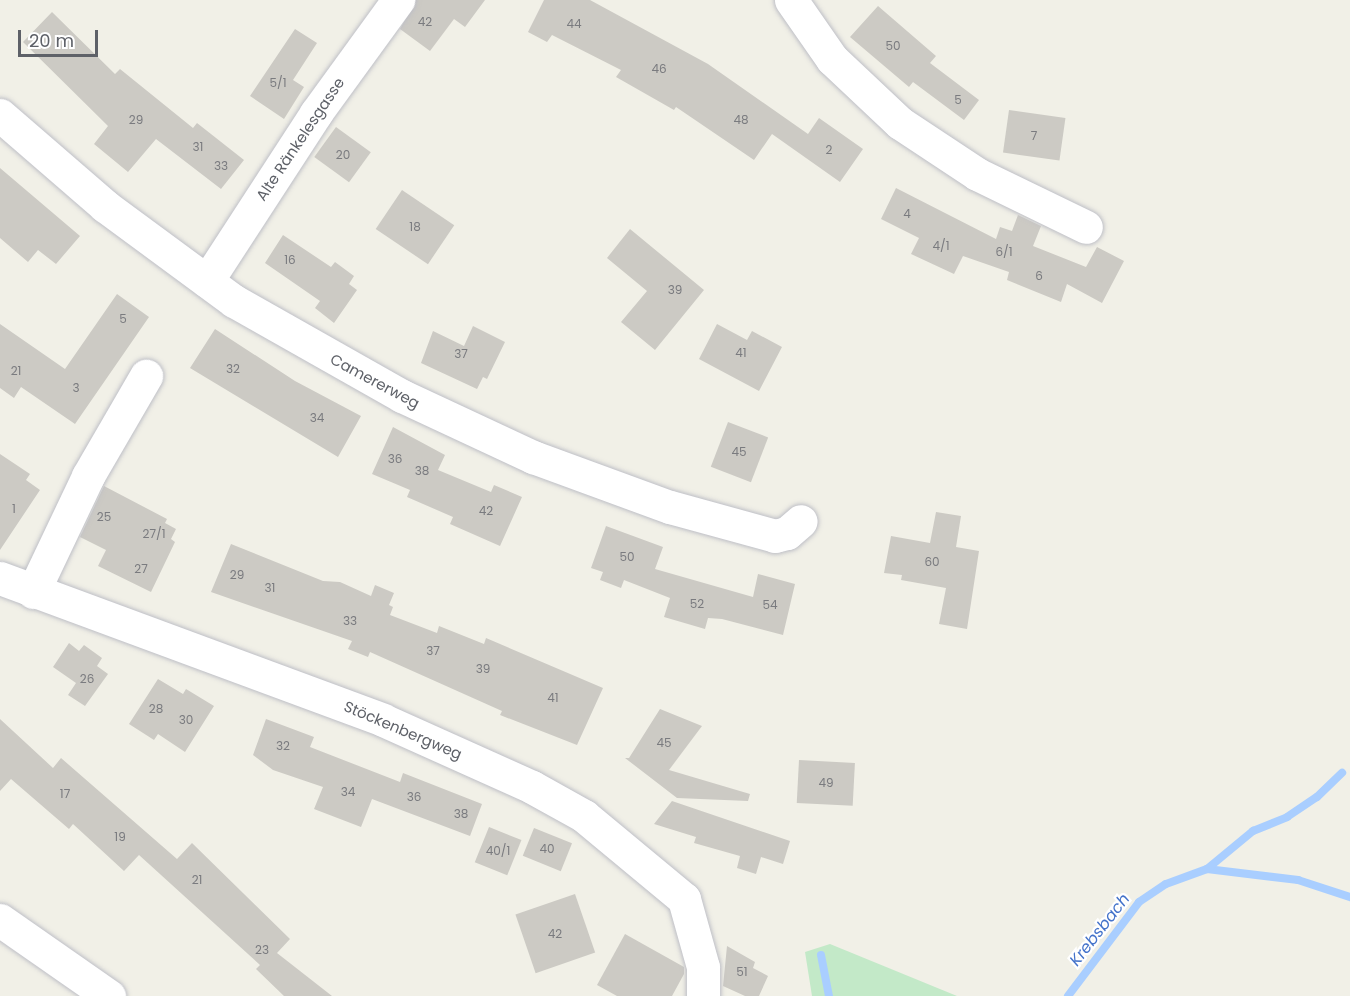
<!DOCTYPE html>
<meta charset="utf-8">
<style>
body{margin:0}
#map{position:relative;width:1350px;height:996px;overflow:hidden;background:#f1f0e7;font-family:Poppins,sans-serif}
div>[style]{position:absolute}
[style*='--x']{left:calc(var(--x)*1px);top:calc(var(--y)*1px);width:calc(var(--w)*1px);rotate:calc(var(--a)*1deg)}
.green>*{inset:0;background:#c3e9c8}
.stream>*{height:8px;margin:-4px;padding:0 4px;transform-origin:4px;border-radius:4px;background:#a9ceff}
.building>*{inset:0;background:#cccac4;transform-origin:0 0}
.roads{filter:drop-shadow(0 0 2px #bebfc6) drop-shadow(0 0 2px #bebfc6)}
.minor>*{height:33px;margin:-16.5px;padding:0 16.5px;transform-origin:16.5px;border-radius:16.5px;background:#fff}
span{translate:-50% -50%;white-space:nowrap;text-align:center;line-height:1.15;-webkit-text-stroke:4.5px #fff;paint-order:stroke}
.number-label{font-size:12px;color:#7a7b7f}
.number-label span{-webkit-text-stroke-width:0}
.street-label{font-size:15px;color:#5e6168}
.water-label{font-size:16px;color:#4473ca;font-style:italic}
.scale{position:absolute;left:18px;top:30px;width:80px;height:27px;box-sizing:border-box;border:3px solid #5e6168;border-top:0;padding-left:8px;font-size:18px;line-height:21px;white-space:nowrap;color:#5e6168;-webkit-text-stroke:4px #fff;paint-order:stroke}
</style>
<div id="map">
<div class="green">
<i style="clip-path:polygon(830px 944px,957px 996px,812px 996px,805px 952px)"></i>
</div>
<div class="stream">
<i style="--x:1207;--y:869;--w:92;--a:6.9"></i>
<i style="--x:1298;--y:880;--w:55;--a:18.1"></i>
<i style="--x:821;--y:955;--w:42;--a:79"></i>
<i style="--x:1068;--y:996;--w:118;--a:-52.9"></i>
<i style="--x:1139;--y:902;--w:32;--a:-34"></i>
<i style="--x:1166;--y:884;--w:44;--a:-20.1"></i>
<i style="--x:1207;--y:869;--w:60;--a:-39.6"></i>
<i style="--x:1253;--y:831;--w:37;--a:-22"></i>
<i style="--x:1287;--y:817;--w:36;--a:-34"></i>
<i style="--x:1317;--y:797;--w:35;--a:-44"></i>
</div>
<div class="building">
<i style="clip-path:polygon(416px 0,485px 0,465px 27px,454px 19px,430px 51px,400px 29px)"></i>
<i style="clip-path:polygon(544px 0,590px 0,708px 64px,808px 134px,819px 118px,863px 149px,840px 182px,772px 134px,754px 160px,676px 107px,674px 110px,616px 77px,621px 70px,552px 35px,547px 42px,528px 32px)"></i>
<i style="clip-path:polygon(878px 6px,936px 56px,930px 63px,979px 100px,964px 120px,913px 82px,909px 87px,850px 37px)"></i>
<i style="clip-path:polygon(52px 12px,115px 74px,120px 69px,193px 128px,197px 123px,244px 160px,221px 189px,156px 139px,128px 172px,94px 144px,108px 126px,23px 42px)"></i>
<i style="clip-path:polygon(295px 29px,317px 43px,293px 80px,304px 87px,284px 119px,250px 96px)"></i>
<i style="left:1009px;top:110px;width:57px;height:43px;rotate:8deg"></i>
<i style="left:336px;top:127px;width:43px;height:37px;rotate:36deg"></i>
<i style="clip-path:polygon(0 168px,80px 236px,56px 264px,38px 250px,28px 262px,0 238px)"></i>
<i style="clip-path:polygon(896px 188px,996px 239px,1000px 227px,1012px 231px,1018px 215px,1041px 226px,1033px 246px,1086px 267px,1097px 247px,1124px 261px,1102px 303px,1067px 284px,1061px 302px,1007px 280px,1009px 272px,963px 256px,954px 274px,911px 254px,919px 238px,881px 219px)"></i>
<i style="left:402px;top:190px;width:63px;height:47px;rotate:34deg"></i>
<i style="clip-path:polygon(630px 229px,704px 290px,655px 350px,621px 322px,647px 291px,607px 258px)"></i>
<i style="clip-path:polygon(283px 235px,331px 267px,335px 262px,354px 276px,349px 284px,357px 290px,334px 323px,315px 308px,320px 301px,265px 263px)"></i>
<i style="clip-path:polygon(117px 294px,149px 317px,75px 424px,21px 387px,14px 398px,0 388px,0 324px,65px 369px)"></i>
<i style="clip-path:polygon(717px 324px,747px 340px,752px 331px,782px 347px,759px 391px,699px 359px)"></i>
<i style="clip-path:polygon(473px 326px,505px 342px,487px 379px,483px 377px,477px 389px,421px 363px,433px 331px,464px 346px)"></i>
<i style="clip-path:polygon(215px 329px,295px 381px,361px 416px,338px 457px,190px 368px)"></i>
<i style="left:728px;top:422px;width:43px;height:48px;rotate:21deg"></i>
<i style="clip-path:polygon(393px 427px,445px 455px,438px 470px,491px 492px,494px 485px,522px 497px,500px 546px,450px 524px,453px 517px,407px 497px,410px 490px,372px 474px)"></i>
<i style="clip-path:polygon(0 454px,30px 474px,26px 480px,40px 490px,0 550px)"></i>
<i style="clip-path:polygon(104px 486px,167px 519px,165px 523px,176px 529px,171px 539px,175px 542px,151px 592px,98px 566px,106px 550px,80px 537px)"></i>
<i style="clip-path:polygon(936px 512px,961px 516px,956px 547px,979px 551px,967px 629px,939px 624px,946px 588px,901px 580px,902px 575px,884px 573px,891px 536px,930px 543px)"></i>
<i style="clip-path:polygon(606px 526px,663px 547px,655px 569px,753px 597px,758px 574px,795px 584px,783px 635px,722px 619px,708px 618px,705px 629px,664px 617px,670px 598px,624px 580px,621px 588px,600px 580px,603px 572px,591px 568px)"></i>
<i style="clip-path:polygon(231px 544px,323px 581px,340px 582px,371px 596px,375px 585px,394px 593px,389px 605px,393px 607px,390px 615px,437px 633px,439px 626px,484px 644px,486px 638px,603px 688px,577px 745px,500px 715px,502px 711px,370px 652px,368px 657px,348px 649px,352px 641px,211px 592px)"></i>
<i style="clip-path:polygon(69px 643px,79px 651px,84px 645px,102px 658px,97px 666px,108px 674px,85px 706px,68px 695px,76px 683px,53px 667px)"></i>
<i style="clip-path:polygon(158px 679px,183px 694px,186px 689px,214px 706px,185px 752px,158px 734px,154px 740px,129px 724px)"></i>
<i style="clip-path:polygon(660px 709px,702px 726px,669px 770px,750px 794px,748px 801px,677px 798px,625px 758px,629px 758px)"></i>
<i style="clip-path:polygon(0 719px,53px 768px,61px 758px,177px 859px,192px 843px,290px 939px,277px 953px,332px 996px,284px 996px,256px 969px,260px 965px,139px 855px,124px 871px,73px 824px,69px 829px,11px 779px,0 791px)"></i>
<i style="clip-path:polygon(266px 719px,314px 737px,310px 747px,400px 782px,403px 773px,482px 804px,470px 836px,372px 799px,361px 827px,314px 809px,323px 787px,273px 770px,253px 755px)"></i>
<i style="left:799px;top:760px;width:56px;height:43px;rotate:3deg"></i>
<i style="clip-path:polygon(672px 801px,790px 841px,783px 864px,761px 857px,756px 874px,737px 868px,740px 856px,694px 843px,696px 837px,654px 824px)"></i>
<i style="left:489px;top:827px;width:35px;height:38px;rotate:22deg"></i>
<i style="left:534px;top:828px;width:41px;height:30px;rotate:22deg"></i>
<i style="left:575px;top:894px;width:62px;height:63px;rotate:71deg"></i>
<i style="clip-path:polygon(625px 934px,684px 967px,684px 974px,672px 996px,617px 996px,597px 985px)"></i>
<i style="clip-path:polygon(727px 946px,755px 962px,753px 968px,768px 976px,759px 996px,745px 996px,723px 986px)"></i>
</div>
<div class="roads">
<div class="minor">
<i style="--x:791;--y:0;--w:72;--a:55.2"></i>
<i style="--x:832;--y:59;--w:93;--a:43.3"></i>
<i style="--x:900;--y:123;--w:92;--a:33.5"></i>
<i style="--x:977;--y:174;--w:121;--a:25.9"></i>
<i style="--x:0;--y:115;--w:139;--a:40.9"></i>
<i style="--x:105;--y:206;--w:160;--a:36.4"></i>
<i style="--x:234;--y:301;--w:193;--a:29.5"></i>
<i style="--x:402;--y:396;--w:145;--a:25"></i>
<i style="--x:533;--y:457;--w:146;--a:20.1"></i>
<i style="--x:670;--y:507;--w:109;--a:15.4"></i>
<i style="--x:775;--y:536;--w:12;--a:-14"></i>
<i style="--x:787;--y:533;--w:18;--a:-41"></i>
<i style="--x:207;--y:281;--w:200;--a:-57"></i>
<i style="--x:316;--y:113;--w:140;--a:-54"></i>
<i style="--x:0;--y:578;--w:408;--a:20.3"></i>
<i style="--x:383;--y:720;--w:163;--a:24.2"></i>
<i style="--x:532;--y:787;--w:60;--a:29.1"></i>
<i style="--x:584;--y:816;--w:130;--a:39.7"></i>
<i style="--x:684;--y:899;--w:71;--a:74.4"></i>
<i style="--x:703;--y:967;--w:29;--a:90"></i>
<i style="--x:33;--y:592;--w:128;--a:-64.6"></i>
<i style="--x:88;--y:476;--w:116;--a:-59.9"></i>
<i style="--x:0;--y:920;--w:133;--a:34.9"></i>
</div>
</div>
<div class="number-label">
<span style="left:425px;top:22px">42</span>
<span style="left:574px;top:24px">44</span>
<span style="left:893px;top:46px">50</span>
<span style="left:659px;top:69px">46</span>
<span style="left:278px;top:83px">5/1</span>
<span style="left:958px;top:100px">5</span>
<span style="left:136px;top:120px">29</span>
<span style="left:741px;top:120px">48</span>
<span style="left:1034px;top:136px">7</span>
<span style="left:198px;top:147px">31</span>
<span style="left:829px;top:150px">2</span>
<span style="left:343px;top:155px">20</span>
<span style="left:221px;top:166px">33</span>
<span style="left:907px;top:214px">4</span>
<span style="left:415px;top:227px">18</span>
<span style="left:941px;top:246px">4/1</span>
<span style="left:1004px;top:252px">6/1</span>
<span style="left:290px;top:260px">16</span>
<span style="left:1039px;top:276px">6</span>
<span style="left:675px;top:290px">39</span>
<span style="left:123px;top:319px">5</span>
<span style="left:741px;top:353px">41</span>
<span style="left:461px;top:354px">37</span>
<span style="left:233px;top:369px">32</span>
<span style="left:16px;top:371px">21</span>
<span style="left:76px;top:388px">3</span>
<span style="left:317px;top:418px">34</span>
<span style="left:739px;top:452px">45</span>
<span style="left:395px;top:459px">36</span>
<span style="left:422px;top:471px">38</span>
<span style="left:14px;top:509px">1</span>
<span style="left:486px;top:511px">42</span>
<span style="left:104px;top:517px">25</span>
<span style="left:154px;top:534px">27/1</span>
<span style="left:627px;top:557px">50</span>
<span style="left:932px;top:562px">60</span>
<span style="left:141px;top:569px">27</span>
<span style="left:237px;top:575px">29</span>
<span style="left:270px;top:588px">31</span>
<span style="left:697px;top:604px">52</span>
<span style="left:770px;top:605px">54</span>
<span style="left:350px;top:621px">33</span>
<span style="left:433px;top:651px">37</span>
<span style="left:483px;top:669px">39</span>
<span style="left:87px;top:679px">26</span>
<span style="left:553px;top:698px">41</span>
<span style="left:156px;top:709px">28</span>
<span style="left:186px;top:720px">30</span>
<span style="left:664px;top:743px">45</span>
<span style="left:283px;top:746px">32</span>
<span style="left:826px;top:783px">49</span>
<span style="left:348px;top:792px">34</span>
<span style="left:65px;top:794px">17</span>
<span style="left:414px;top:797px">36</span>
<span style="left:461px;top:814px">38</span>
<span style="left:120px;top:837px">19</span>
<span style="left:547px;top:849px">40</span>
<span style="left:498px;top:851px">40/1</span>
<span style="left:197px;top:880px">21</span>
<span style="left:555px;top:934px">42</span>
<span style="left:262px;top:950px">23</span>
<span style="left:742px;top:972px">51</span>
</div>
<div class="street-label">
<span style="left:300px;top:139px;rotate:-56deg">Alte Ränkelesgasse</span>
<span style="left:375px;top:381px;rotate:28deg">Camererweg</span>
<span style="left:403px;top:730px;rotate:23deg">Stöckenbergweg</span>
</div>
<div class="water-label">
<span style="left:1100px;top:930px;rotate:-52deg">Krebsbach</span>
</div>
<div class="scale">20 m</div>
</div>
